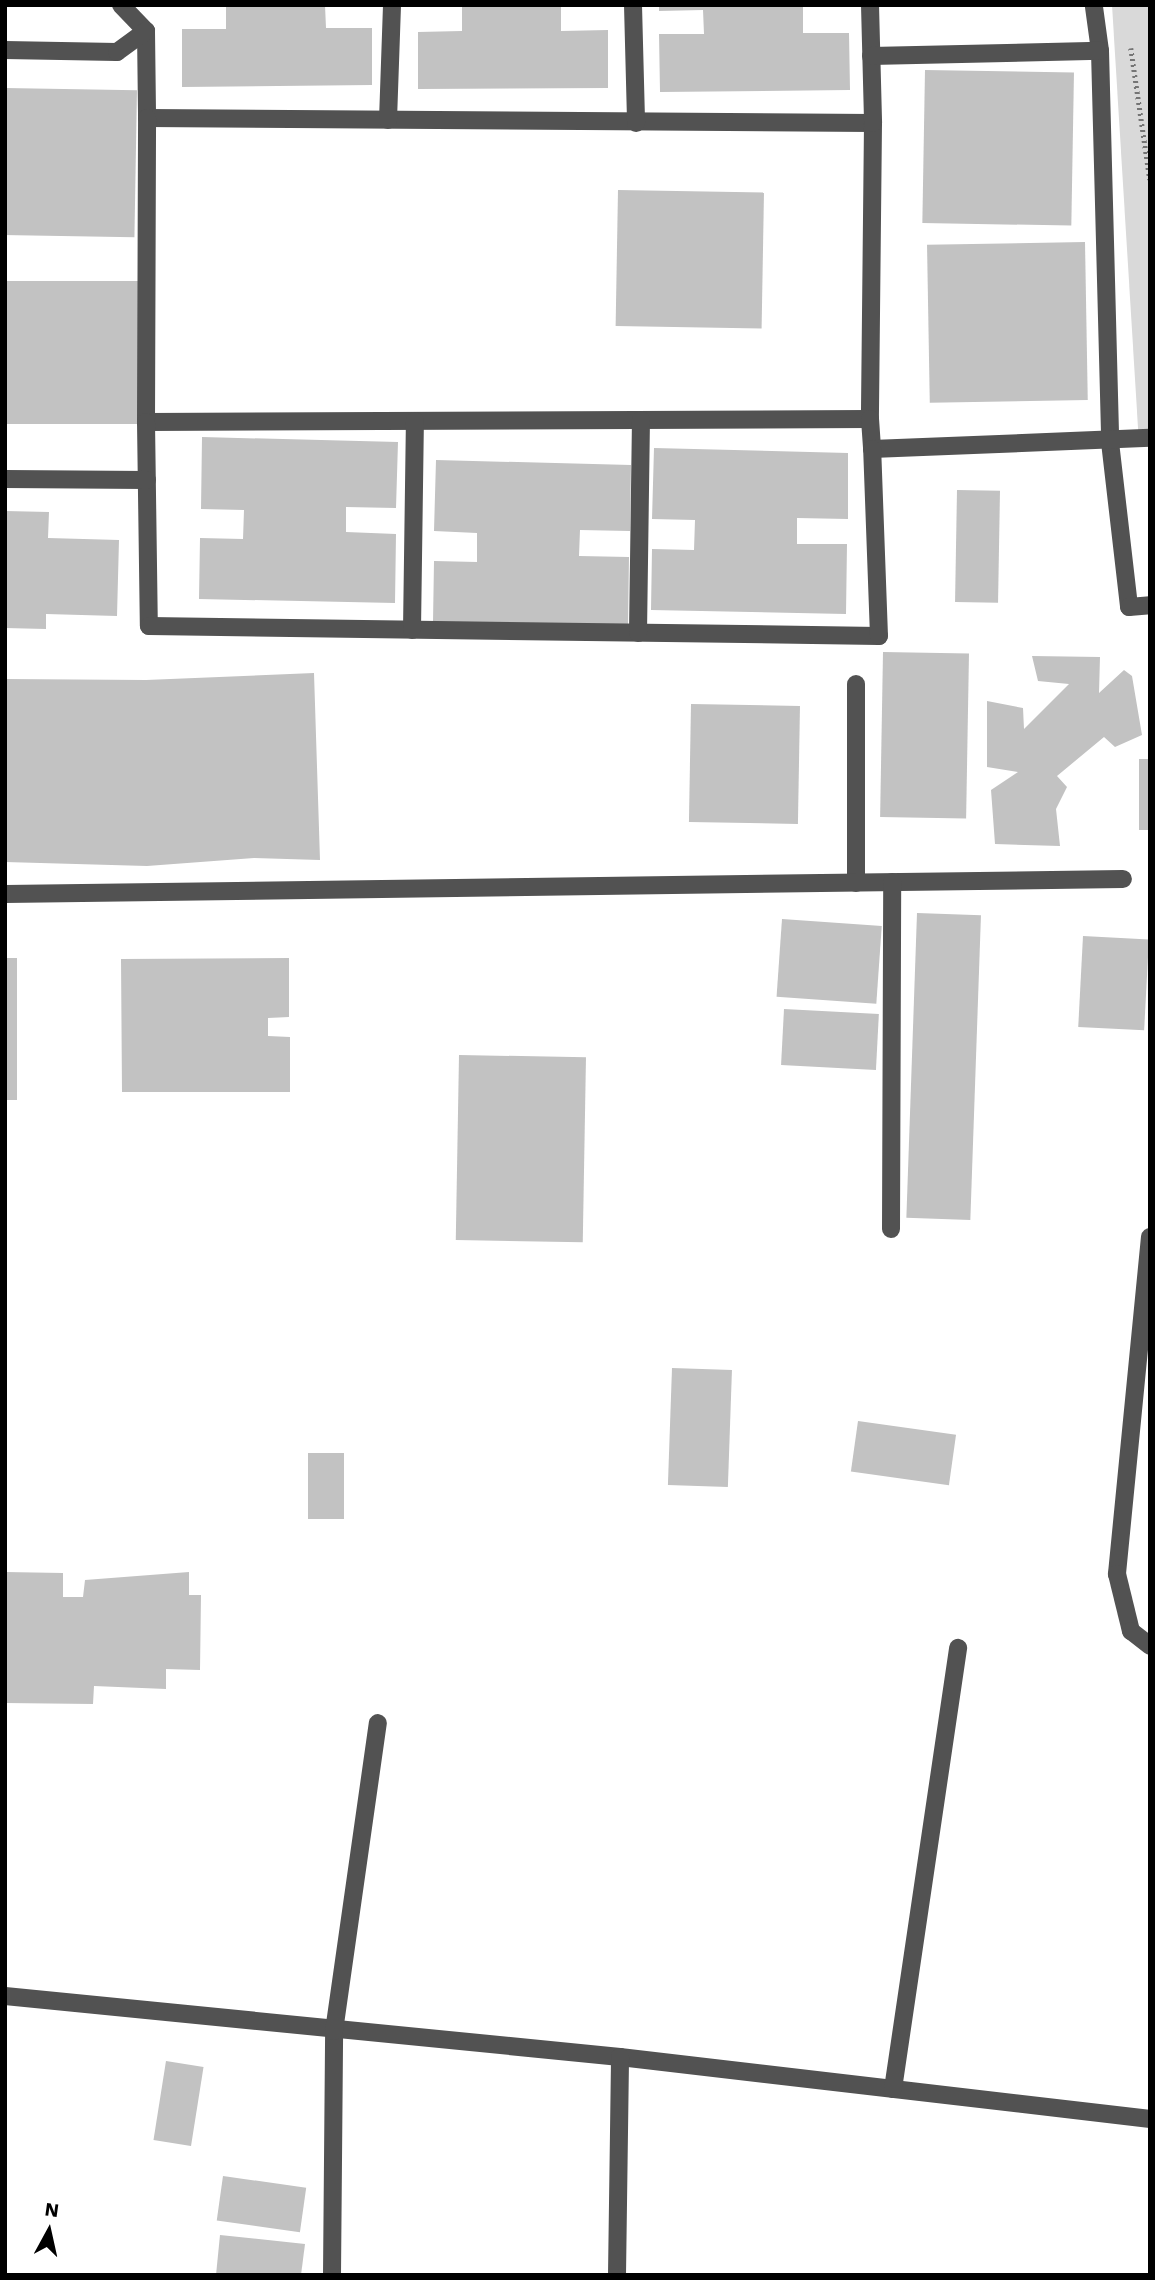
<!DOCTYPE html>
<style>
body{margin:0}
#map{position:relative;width:1155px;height:2280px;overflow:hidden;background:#fff;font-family:"Work Sans",sans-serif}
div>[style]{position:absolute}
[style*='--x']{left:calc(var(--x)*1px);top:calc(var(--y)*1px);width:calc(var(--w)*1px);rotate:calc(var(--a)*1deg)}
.green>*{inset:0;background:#d9d9d9}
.building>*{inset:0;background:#c2c2c2;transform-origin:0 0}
.path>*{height:4.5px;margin-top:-2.25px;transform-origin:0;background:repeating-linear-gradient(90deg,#747474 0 2px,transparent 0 5.5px)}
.minor>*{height:18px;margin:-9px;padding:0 9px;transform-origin:9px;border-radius:9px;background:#525252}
span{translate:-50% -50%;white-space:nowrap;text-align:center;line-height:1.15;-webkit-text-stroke:5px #fff;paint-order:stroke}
.frame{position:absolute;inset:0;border:7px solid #000;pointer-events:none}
.north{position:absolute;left:14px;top:2196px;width:70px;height:70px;-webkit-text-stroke:5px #fff;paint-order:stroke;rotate:8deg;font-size:19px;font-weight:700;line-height:28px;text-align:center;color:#000}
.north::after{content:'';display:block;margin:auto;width:24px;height:32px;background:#000;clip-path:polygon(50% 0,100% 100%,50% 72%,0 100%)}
</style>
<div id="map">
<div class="green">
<i style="clip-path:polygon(1112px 5px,1150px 5px,1150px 444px,1139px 444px)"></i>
</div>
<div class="building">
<i style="clip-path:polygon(226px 5px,325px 5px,326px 28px,372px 28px,372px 85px,182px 87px,182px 29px,226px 29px)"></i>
<i style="clip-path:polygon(462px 5px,561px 5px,561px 31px,608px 30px,608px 88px,418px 89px,418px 32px,462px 31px)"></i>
<i style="clip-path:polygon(659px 5px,803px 5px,803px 33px,849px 33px,850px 90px,660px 92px,659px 34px,704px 34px,703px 10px,659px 11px)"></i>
<i style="left:925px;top:70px;width:149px;height:153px;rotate:1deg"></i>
<i style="left:5px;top:88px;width:132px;height:147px;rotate:1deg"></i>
<i style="left:618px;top:190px;width:146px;height:136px;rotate:1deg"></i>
<i style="left:1085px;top:242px;width:158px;height:158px;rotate:89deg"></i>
<i style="left:5px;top:281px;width:133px;height:143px"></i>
<i style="clip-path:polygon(202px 437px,398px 442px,396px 508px,346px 507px,346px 532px,396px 534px,395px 603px,199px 599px,200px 538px,243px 539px,244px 510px,201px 509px)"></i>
<i style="clip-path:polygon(654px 448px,848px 453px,848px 519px,797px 518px,797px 544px,847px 544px,846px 614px,651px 610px,652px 549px,694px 550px,695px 520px,652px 519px)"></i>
<i style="clip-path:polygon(436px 460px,631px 465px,630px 531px,580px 530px,579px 556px,629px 557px,628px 626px,433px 622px,434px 561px,477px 562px,477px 533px,434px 531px)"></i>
<i style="left:957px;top:490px;width:43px;height:112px;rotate:1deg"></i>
<i style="clip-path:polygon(5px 511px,49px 512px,48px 538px,119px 540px,117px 616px,46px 614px,46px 629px,5px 628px)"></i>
<i style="left:883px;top:652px;width:86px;height:165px;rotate:1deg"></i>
<i style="clip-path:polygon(1032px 656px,1100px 657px,1099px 693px,1124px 670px,1132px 676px,1142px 735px,1115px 747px,1104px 737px,1057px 776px,1067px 787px,1056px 809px,1060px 846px,995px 844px,991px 790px,1018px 772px,987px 767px,987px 701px,1023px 708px,1024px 729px,1069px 684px,1038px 681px)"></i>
<i style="clip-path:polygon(314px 673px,320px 860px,254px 858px,147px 866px,5px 862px,5px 679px,146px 680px)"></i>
<i style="left:691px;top:704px;width:109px;height:118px;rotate:1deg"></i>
<i style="left:1139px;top:759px;width:11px;height:71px"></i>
<i style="left:917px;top:913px;width:64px;height:305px;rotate:2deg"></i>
<i style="left:782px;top:919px;width:100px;height:78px;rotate:4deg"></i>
<i style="left:1083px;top:936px;width:66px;height:91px;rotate:3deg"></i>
<i style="left:5px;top:958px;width:12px;height:142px"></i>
<i style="clip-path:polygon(289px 958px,289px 1017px,268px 1018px,268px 1036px,290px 1037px,290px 1092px,122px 1092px,121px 959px)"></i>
<i style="left:784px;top:1009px;width:95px;height:56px;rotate:3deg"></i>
<i style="left:459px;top:1055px;width:127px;height:185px;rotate:1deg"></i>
<i style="left:672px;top:1368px;width:60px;height:117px;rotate:2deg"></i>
<i style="left:858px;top:1421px;width:99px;height:51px;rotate:8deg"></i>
<i style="left:308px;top:1453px;width:36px;height:66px"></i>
<i style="clip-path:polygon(5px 1572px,63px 1573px,63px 1597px,83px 1597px,85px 1580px,189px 1572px,189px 1595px,201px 1595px,200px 1670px,166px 1669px,166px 1689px,94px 1686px,93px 1704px,5px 1703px)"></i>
<i style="left:166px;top:2061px;width:38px;height:80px;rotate:9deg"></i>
<i style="left:223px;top:2176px;width:84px;height:45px;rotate:8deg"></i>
<i style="clip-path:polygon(220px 2235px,305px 2244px,301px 2275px,216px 2275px)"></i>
</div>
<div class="path">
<i style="--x:1131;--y:48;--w:133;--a:81.8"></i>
</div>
<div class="minor">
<i style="--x:121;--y:5;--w:36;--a:46"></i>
<i style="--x:146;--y:31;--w:87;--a:89.3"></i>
<i style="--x:147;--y:118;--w:726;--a:0.39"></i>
<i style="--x:873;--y:123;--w:296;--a:90.6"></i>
<i style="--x:870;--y:419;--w:724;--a:179.76"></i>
<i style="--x:146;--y:422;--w:304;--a:-89.8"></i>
<i style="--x:633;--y:5;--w:118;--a:88.5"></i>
<i style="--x:870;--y:5;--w:118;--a:88.5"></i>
<i style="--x:1094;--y:7;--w:44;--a:82.2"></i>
<i style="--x:1100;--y:51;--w:391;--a:88.5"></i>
<i style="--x:1110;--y:442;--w:166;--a:83.4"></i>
<i style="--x:1129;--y:607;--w:21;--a:-5"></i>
<i style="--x:5;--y:50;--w:112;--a:1"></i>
<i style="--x:117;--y:52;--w:36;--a:-36"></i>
<i style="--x:871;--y:56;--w:229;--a:-1.3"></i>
<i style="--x:388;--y:120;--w:115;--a:-88"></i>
<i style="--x:870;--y:419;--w:30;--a:86"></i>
<i style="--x:872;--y:449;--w:278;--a:-2.3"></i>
<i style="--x:146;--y:422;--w:204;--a:89.2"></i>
<i style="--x:149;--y:626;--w:730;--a:0.78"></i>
<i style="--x:879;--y:636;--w:187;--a:-92.1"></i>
<i style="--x:5;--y:479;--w:142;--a:0.4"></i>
<i style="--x:412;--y:630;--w:209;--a:-89.2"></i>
<i style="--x:638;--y:633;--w:213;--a:-89.2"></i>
<i style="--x:856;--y:883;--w:199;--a:-90"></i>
<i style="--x:5;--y:894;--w:1118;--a:-0.77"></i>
<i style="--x:891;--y:1229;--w:347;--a:-89.8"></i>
<i style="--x:1150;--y:1237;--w:339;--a:95.6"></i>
<i style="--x:1117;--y:1574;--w:59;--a:76.2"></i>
<i style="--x:1131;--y:1631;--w:24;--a:38"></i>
<i style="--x:5;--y:1996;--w:618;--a:5.66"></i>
<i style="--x:620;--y:2057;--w:534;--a:6.67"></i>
<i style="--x:893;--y:2089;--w:446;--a:-81.6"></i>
<i style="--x:332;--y:2275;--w:244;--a:-89.5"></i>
<i style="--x:334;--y:2031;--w:311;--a:-81.9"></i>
<i style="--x:617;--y:2275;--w:218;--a:-89.2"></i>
</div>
<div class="frame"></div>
<div class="north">N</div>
</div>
